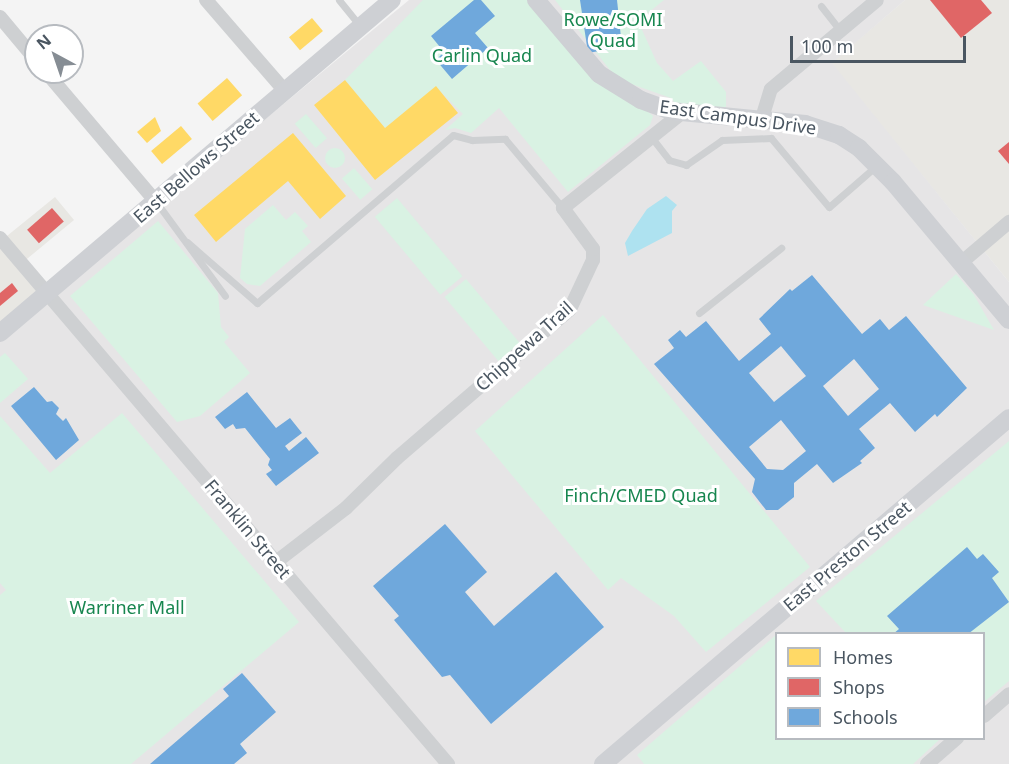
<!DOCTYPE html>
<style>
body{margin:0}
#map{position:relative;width:1009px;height:764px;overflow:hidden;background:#f4f4f4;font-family:"Noto Sans",sans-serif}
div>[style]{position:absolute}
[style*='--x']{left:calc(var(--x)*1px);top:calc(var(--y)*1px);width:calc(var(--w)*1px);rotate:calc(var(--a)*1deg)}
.commercial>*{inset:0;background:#e8e7e3}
.education>*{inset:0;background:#e6e5e6}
.green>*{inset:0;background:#d9f2e3;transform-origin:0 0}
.round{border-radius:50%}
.water>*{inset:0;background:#aee2f0}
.homes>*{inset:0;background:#ffd966;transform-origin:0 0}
.shops>*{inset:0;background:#e06666;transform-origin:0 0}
.schools>*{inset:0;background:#6fa8dc}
.lane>*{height:7px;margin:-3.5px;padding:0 3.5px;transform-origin:3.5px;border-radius:3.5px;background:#ced0d2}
.street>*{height:14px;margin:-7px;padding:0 7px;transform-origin:7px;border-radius:7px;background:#ced0d2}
.secondary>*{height:18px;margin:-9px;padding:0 9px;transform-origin:9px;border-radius:9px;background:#ced0d4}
span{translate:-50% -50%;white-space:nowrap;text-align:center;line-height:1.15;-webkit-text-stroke:6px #fff;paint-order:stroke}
.park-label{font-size:18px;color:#17864f}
.street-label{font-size:18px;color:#4a5661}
.legend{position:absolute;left:775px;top:632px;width:210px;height:108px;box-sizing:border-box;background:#fff;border:2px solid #b7bbc0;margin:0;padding:8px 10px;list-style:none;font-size:18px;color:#4a5661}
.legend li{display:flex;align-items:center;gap:12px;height:30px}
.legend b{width:30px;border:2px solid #b7bbc0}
.north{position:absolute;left:24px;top:24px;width:60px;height:60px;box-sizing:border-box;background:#fff;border:2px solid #b7bbc0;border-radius:50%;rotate:320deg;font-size:16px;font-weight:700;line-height:24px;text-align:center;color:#4a5661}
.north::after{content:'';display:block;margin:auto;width:21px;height:27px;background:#868d94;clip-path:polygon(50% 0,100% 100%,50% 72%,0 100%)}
.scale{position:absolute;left:790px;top:36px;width:176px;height:27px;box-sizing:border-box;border:3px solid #4a5661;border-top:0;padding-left:8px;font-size:18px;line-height:21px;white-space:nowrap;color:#4a5661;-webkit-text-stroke:4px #fff;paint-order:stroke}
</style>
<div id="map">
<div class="commercial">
<i style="clip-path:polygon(905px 0,1009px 0,1009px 282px,831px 63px)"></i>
<i style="clip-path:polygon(55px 197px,74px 220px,22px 263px,48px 294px,0 333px,0 238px,2px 240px)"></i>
</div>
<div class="education">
<i style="clip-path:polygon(evenodd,409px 0,905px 0,832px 63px,1009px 282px,1009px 764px,0 764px,0 339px,409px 0,776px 634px,984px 634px,984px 738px,776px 738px,776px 634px)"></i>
</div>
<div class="green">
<i style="clip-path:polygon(423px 0,536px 0,584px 57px,653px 116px,650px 125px,568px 192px,499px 108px,471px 133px,455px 128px,445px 130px,463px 114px,436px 87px,385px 128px,345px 80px)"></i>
<i style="clip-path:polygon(555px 0,664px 0,638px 21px,657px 63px,673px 81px,701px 61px,726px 92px,726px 107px,677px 106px,671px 98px,617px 79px)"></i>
<i style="left:306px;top:114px;width:32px;height:15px;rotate:49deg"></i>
<i class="round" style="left:325px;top:148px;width:20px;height:20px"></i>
<i style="left:354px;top:168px;width:28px;height:16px;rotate:49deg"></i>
<i style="left:397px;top:198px;width:102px;height:29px;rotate:50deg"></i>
<i style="clip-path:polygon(273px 205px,286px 220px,295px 212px,308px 226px,302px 231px,311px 242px,260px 286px,247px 284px,240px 278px,245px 229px)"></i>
<i style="clip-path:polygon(158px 221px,218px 293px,221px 327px,229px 337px,224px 342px,250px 373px,200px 416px,177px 422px,70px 296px)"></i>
<i style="clip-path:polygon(956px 274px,974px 295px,994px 330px,923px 305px)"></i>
<i style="left:466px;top:279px;width:84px;height:28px;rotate:50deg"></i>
<i style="clip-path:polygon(603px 315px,810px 567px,706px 652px,674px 616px,621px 578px,608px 590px,475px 431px)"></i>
<i style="clip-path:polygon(5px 353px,28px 379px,0 403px,0 357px)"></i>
<i style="clip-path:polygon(122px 413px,299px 622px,131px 764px,0 764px,0 595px,6px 590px,0 583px,0 416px,50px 473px)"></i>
<i style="clip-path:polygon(1009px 441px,1009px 681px,984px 702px,984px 634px,846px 633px,816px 601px)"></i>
<i style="clip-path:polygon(776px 635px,776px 738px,940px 739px,913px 764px,644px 764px,637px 755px)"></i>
</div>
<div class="water">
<i style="clip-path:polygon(666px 196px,677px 205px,672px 211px,672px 233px,628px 256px,625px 243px,632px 231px,647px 209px)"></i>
</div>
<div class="homes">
<i style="left:312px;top:18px;width:17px;height:30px;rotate:50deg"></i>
<i style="left:227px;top:78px;width:23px;height:39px;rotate:49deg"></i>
<i style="clip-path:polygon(345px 80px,385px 128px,436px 86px,458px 113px,375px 180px,314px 105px)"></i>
<i style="clip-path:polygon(155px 117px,161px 131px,147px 143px,137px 132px)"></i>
<i style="left:181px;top:126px;width:17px;height:39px;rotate:50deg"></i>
<i style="clip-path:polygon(293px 133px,346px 196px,320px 219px,288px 181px,216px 242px,194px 215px)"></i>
</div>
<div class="shops">
<i style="clip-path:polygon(930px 0,981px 0,992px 13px,961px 38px)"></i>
<i style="clip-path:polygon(1009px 142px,1009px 164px,998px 151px)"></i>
<i style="left:52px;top:208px;width:18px;height:33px;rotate:49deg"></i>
<i style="clip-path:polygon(12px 283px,18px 291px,0 306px,0 293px)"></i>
</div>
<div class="schools">
<i style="clip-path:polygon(474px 0,481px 0,495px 16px,475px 33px,488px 48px,452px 79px,436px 60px,444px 52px,431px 36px)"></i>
<i style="clip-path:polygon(580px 0,617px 0,622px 47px,588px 53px)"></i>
<i style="clip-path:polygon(evenodd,812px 275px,862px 334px,880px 319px,889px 330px,906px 316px,967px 388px,937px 417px,935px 414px,915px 432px,890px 403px,859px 429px,875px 448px,860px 461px,862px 463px,833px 483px,817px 464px,794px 483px,794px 497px,778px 510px,766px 510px,752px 492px,755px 479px,654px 364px,674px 348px,668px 340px,680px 330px,686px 337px,706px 321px,739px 361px,771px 334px,759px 319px,790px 289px,792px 291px,812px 275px,781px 346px,806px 376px,774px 402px,749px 373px,781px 346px,812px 275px,854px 359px,879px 389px,848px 416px,823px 386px,854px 359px,812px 275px,781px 420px,806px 451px,783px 470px,767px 469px,749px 447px,781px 420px)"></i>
<i style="clip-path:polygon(34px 387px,47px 402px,52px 401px,59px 408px,56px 414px,63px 421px,66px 418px,79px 440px,56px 460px,11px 406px)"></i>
<i style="clip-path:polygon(247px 392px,276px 428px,290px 418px,302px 433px,285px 446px,289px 451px,306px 437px,319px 453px,276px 486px,266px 474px,272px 470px,268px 465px,270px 459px,245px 428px,236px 429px,233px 424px,225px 429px,215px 417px)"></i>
<i style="clip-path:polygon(445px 524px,487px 572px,465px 592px,494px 626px,556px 572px,604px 627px,491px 724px,450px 675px,442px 677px,394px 620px,399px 616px,373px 586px)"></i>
<i style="clip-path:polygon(967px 547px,977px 559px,983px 554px,999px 572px,992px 578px,1009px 602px,968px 634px,893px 634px,899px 629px,887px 616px)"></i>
<i style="clip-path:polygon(242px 673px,276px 712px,240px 744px,247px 753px,234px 764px,150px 764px,229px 696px,223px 689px)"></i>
</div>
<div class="lane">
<i style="--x:339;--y:0;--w:33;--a:51"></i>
<i style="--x:821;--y:6;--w:31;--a:52"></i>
<i style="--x:652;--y:138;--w:28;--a:52"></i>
<i style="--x:669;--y:160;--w:18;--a:16"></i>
<i style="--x:686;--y:165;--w:44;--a:-34.8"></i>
<i style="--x:722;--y:140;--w:49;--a:-2.3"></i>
<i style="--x:771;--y:138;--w:90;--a:50"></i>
<i style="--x:829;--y:207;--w:61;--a:-41"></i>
<i style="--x:157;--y:203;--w:115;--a:53.8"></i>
<i style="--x:187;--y:242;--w:93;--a:41.1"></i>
<i style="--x:257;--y:303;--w:258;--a:-40.6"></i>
<i style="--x:453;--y:135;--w:20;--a:15"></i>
<i style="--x:472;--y:140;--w:33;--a:-2"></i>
<i style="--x:505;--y:139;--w:90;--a:50"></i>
<i style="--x:699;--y:313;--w:105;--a:-38.4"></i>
</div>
<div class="street">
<i style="--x:206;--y:0;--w:119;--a:49.1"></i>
<i style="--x:0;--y:17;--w:56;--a:50.1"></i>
<i style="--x:46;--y:72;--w:172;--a:49.7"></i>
<i style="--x:762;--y:118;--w:30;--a:-73"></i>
<i style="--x:771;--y:89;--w:138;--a:-40"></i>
<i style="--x:0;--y:238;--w:691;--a:49.58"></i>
<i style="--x:962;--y:262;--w:62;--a:-40.4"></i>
<i style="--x:276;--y:562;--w:88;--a:-37.6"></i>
<i style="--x:346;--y:508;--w:71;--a:-44.4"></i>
<i style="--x:397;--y:458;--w:228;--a:-40.7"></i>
<i style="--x:570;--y:309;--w:54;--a:-64.9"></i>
<i style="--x:593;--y:260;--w:11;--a:-90"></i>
<i style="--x:593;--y:249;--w:51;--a:-126.2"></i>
<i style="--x:563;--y:208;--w:154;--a:-38.7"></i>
<i style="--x:984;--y:716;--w:33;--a:-41"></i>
<i style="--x:927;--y:764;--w:40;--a:-41"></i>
</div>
<div class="secondary">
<i style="--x:536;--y:0;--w:97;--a:49.6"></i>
<i style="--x:599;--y:74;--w:49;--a:31.8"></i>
<i style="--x:641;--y:100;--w:32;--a:20"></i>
<i style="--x:671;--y:111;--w:135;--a:5.5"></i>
<i style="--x:805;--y:124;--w:36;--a:18"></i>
<i style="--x:839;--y:135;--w:24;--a:33"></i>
<i style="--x:859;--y:148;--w:48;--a:45"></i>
<i style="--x:893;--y:182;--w:180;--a:50"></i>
<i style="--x:0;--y:333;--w:514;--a:-40.35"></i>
<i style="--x:603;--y:764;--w:533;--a:-40.44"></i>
</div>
<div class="park-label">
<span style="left:613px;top:30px">Rowe/SOMI<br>Quad</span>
<span style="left:482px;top:55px">Carlin Quad</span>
<span style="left:641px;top:495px">Finch/CMED Quad</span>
<span style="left:127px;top:607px">Warriner Mall</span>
</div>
<div class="street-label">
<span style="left:738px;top:117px;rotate:8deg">East Campus Drive</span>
<span style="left:196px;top:167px;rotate:-41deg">East Bellows Street</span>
<span style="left:524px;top:346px;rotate:-42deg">Chippewa Trail</span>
<span style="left:248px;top:529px;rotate:50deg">Franklin Street</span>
<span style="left:847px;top:556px;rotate:-40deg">East Preston Street</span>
</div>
<ul class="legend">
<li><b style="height:16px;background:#ffd966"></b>Homes</li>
<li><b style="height:16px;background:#e06666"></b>Shops</li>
<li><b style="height:16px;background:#6fa8dc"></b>Schools</li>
</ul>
<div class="north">N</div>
<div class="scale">100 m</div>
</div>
